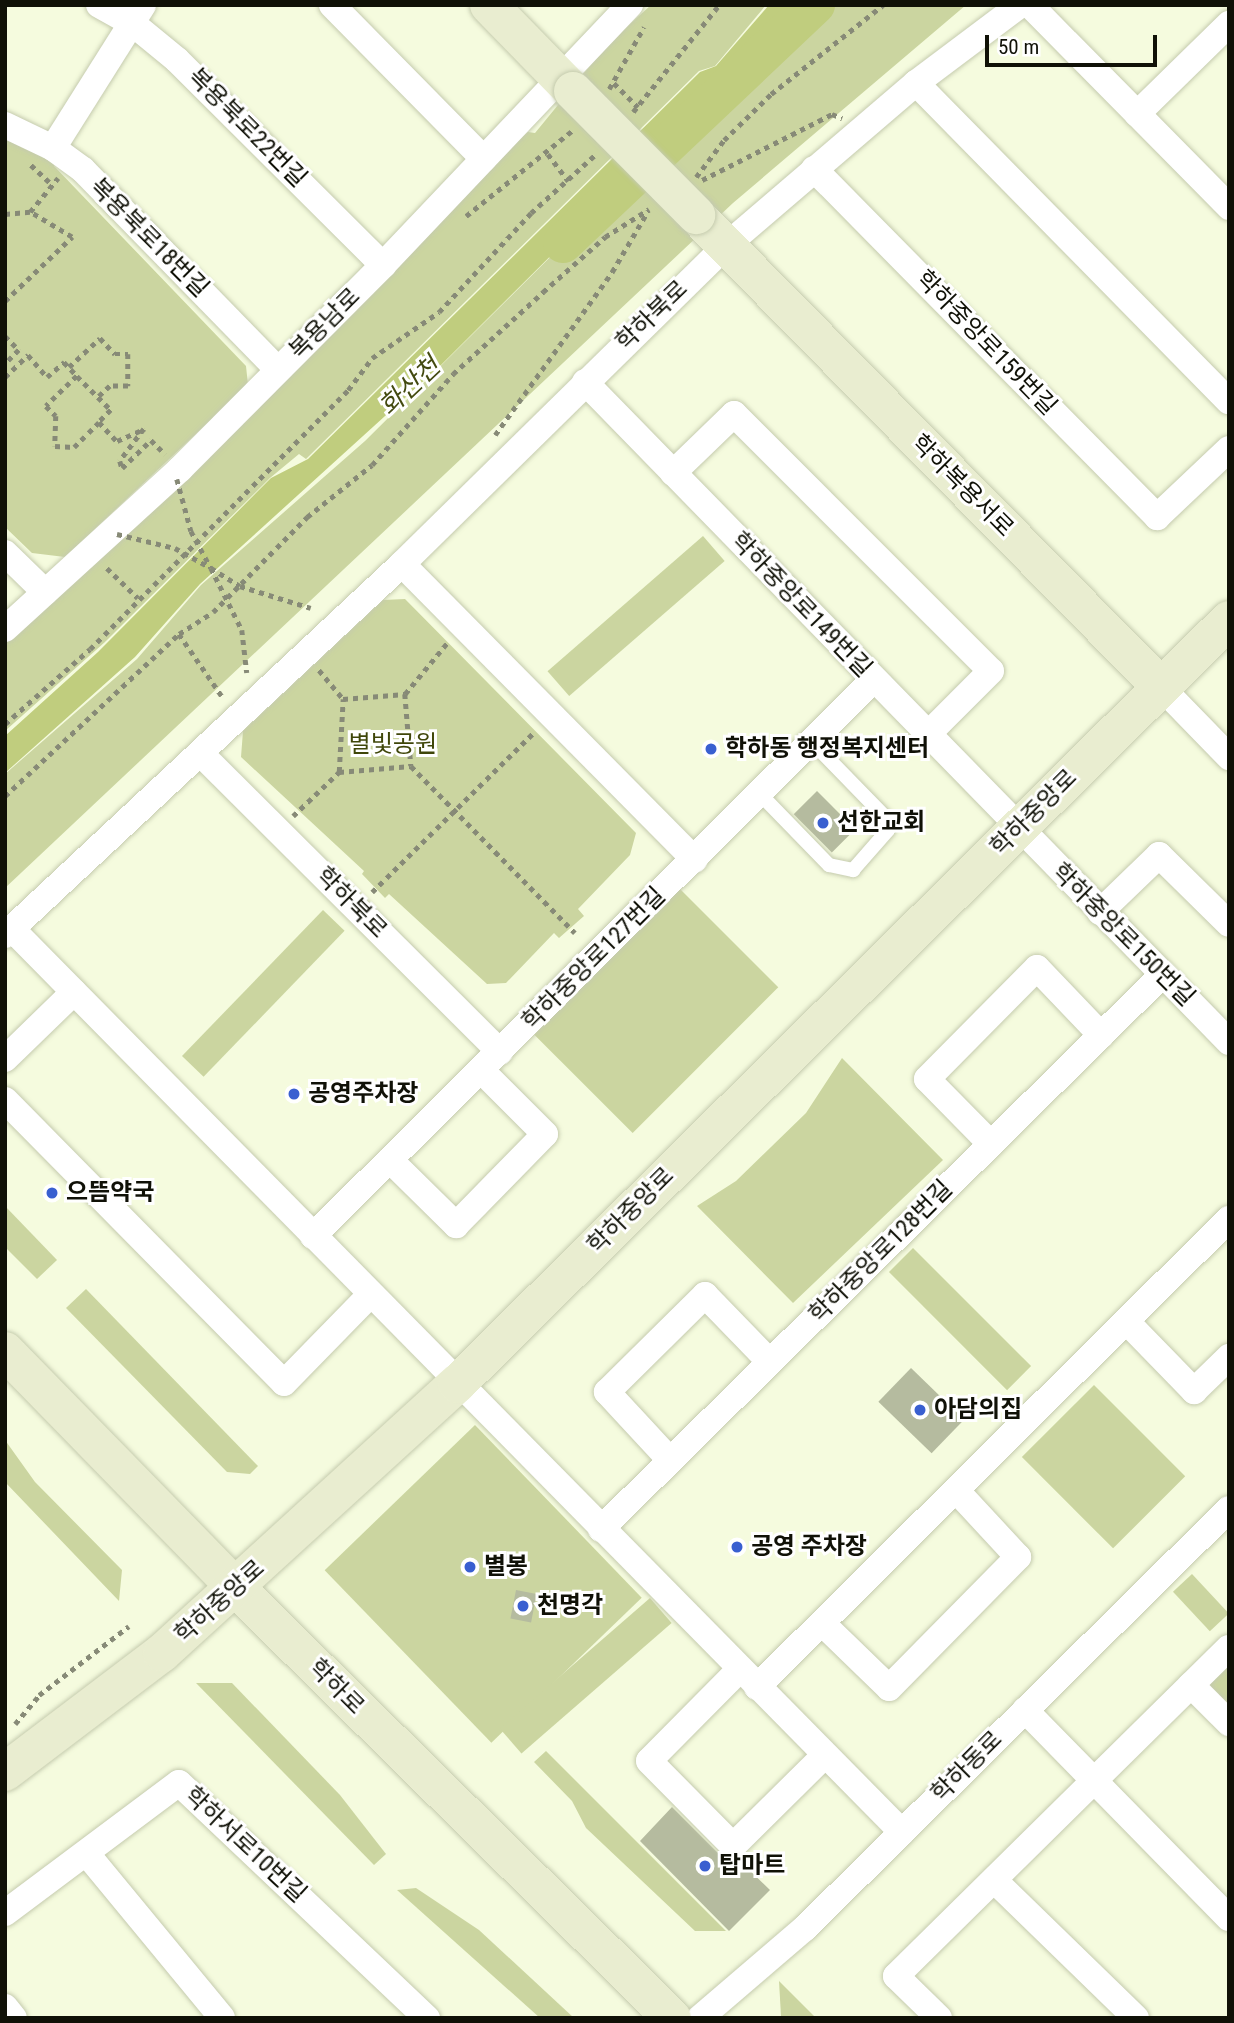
<!DOCTYPE html>
<meta charset="utf-8">
<style>
body{margin:0}
#map{position:relative;width:1234px;height:2023px;overflow:hidden;background:#f5fbde;font-family:"Roboto Condensed","Noto Sans KR",sans-serif}
div>[style]{position:absolute}
[style*='--x']{left:calc(var(--x)*1px);top:calc(var(--y)*1px);width:calc(var(--w)*1px);rotate:calc(var(--a)*1deg)}
.green>*{inset:0;background:#cbd5a0;transform-origin:0 0}
.water>*{inset:0;background:#c0cd7e}
.river>*{height:40px;margin:-20px;padding:0 20px;transform-origin:20px;border-radius:20px;background:#c0cd7e}
.building>*{inset:0;background:#b5bb9f;transform-origin:0 0}
.path>*{height:4.5px;margin-top:-2.25px;transform-origin:0;background:repeating-linear-gradient(90deg,#878a77 0 5px,transparent 0 10px)}
.roads{filter:drop-shadow(0 0 2px #c5cbae) drop-shadow(0 0 2px #c5cbae)}
.lane>*{height:14px;margin:-7px;padding:0 7px;transform-origin:7px;border-radius:7px;background:#fff}
.street>*{height:26px;margin:-13px;padding:0 13px;transform-origin:13px;border-radius:13px;background:#fff}
.secondary>*{height:38px;margin:-19px;padding:0 19px;transform-origin:19px;border-radius:19px;background:#e9edd0}
.path-bridge>*{height:4.5px;margin-top:-2.25px;transform-origin:0;background:repeating-linear-gradient(90deg,#878a77 0 5px,transparent 0 10px)}
.bridges{filter:drop-shadow(0 0 2px #c5cbae) drop-shadow(0 0 2px #c5cbae)}
.secondary-bridge>*{height:38px;margin:-19px;padding:0 19px;transform-origin:19px;border-radius:19px;background:#e9edd0}
.dots>*{width:19px;height:19px;translate:-50% -50%;box-sizing:border-box;border:4px solid #fff;border-radius:50%}
span{translate:-50% -50%;white-space:nowrap;text-align:center;line-height:1.15;-webkit-text-stroke:6px #fff;paint-order:stroke}
.street-label{font-size:24px;color:#101107}
.park-label{font-size:24px;color:#3f4609}
.poi-label{font-size:24px;color:#101107;font-weight:700}
.left{translate:0 -50%;text-align:left}
.water-label{font-size:26px;color:#434a10;font-style:italic}
.frame{position:absolute;inset:0;border:7px solid #101107;pointer-events:none}
.scale{position:absolute;left:985px;top:35px;width:172px;height:32px;box-sizing:border-box;border:4px solid #101107;border-top:0;padding-left:9px;font-size:21px;line-height:24px;white-space:nowrap;color:#101107;-webkit-text-stroke:5px #fff;paint-order:stroke}
</style>
<div id="map">
<div class="green">
<i style="clip-path:polygon(651px 5px,766px 5px,715px 66px,699px 71px,306px 459px,299px 454px,270px 478px,105px 642px,5px 731px,5px 642px,101px 555px,506px 150px,528px 132px,535px 133px,608px 44px)"></i>
<i style="clip-path:polygon(815px 5px,966px 5px,733px 203px,5px 888px,5px 774px,137px 659px,201px 585px,365px 441px,675px 133px)"></i>
<i style="clip-path:polygon(5px 130px,57px 158px,54px 166px,246px 366px,248px 385px,65px 557px,32px 553px,5px 527px)"></i>
<i style="left:703px;top:536px;width:33px;height:206px;rotate:49deg"></i>
<i style="clip-path:polygon(405px 599px,636px 833px,630px 855px,578px 909px,584px 916px,559px 938px,554px 933px,506px 983px,487px 984px,389px 894px,385px 898px,362px 874px,364px 871px,241px 757px,243px 731px,383px 600px)"></i>
<i style="left:680px;top:889px;width:139px;height:206px;rotate:45deg"></i>
<i style="left:323px;top:910px;width:30px;height:203px;rotate:44deg"></i>
<i style="clip-path:polygon(842px 1058px,943px 1160px,793px 1303px,697px 1206px,736px 1181px,806px 1113px)"></i>
<i style="clip-path:polygon(5px 1206px,57px 1260px,37px 1279px,5px 1247px)"></i>
<i style="left:913px;top:1248px;width:167px;height:34px;rotate:45deg"></i>
<i style="clip-path:polygon(86px 1289px,258px 1466px,250px 1474px,227px 1472px,66px 1308px)"></i>
<i style="left:1094px;top:1385px;width:129px;height:102px;rotate:45deg"></i>
<i style="left:475px;top:1425px;width:240px;height:209px;rotate:46deg"></i>
<i style="clip-path:polygon(5px 1440px,35px 1482px,122px 1570px,119px 1601px,5px 1482px)"></i>
<i style="left:1192px;top:1574px;width:54px;height:26px;rotate:47deg"></i>
<i style="left:650px;top:1598px;width:33px;height:199px;rotate:49deg"></i>
<i style="clip-path:polygon(1229px 1652px,1229px 1709px,1210px 1691px,1211px 1670px)"></i>
<i style="clip-path:polygon(196px 1683px,232px 1683px,340px 1795px,386px 1854px,374px 1865px)"></i>
<i style="clip-path:polygon(546px 1751px,726px 1931px,695px 1931px,586px 1828px,572px 1801px,534px 1762px)"></i>
<i style="clip-path:polygon(416px 1888px,479px 1930px,574px 2018px,540px 2018px,397px 1890px)"></i>
<i style="clip-path:polygon(779px 1981px,816px 2018px,781px 2016px)"></i>
</div>
<div class="water">
<i style="clip-path:polygon(769px 5px,814px 5px,673px 134px,439px 367px,200px 584px,135px 657px,5px 773px,5px 736px,98px 652px,271px 478px,308px 459px,700px 72px,716px 66px)"></i>
</div>
<div class="river">
<i style="--x:563;--y:243;--w:347;--a:-43.4"></i>
</div>
<div class="building">
<i style="left:817px;top:791px;width:54px;height:33px;rotate:45deg"></i>
<i style="left:911px;top:1368px;width:74px;height:47px;rotate:44deg"></i>
<i style="left:516px;top:1590px;width:21px;height:29px;rotate:11deg"></i>
<i style="clip-path:polygon(672px 1807px,722px 1857px,739px 1860px,770px 1890px,729px 1931px,640px 1841px)"></i>
</div>
<div class="path">
<i style="--x:614;--y:83;--w:34;--a:45"></i>
<i style="--x:609;--y:89;--w:71;--a:-60.6"></i>
<i style="--x:633;--y:112;--w:137;--a:-51.2"></i>
<i style="--x:548;--y:154;--w:34;--a:53"></i>
<i style="--x:31;--y:165;--w:26;--a:43"></i>
<i style="--x:696;--y:177;--w:46;--a:-52.9"></i>
<i style="--x:724;--y:140;--w:66;--a:-44.4"></i>
<i style="--x:771;--y:94;--w:143;--a:-38.5"></i>
<i style="--x:702;--y:180;--w:146;--a:-26.9"></i>
<i style="--x:832;--y:114;--w:11;--a:22"></i>
<i style="--x:5;--y:214;--w:25;--a:-5"></i>
<i style="--x:30;--y:212;--w:44;--a:-50.5"></i>
<i style="--x:466;--y:216;--w:137;--a:-38.8"></i>
<i style="--x:5;--y:301;--w:93;--a:-43.7"></i>
<i style="--x:72;--y:237;--w:49;--a:-149.2"></i>
<i style="--x:5;--y:336;--w:20;--a:45"></i>
<i style="--x:19;--y:350;--w:20;--a:135"></i>
<i style="--x:69;--y:367;--w:42;--a:-43.1"></i>
<i style="--x:100;--y:338;--w:22;--a:47"></i>
<i style="--x:115;--y:354;--w:13;--a:0"></i>
<i style="--x:128;--y:354;--w:32;--a:90"></i>
<i style="--x:128;--y:386;--w:18;--a:180"></i>
<i style="--x:110;--y:386;--w:16;--a:137"></i>
<i style="--x:77;--y:376;--w:48;--a:45"></i>
<i style="--x:111;--y:410;--w:17;--a:135"></i>
<i style="--x:5;--y:377;--w:32;--a:-44"></i>
<i style="--x:28;--y:355;--w:29;--a:49"></i>
<i style="--x:47;--y:377;--w:23;--a:-41"></i>
<i style="--x:64;--y:362;--w:19;--a:47"></i>
<i style="--x:77;--y:376;--w:43;--a:135.9"></i>
<i style="--x:46;--y:406;--w:14;--a:45"></i>
<i style="--x:56;--y:416;--w:30;--a:92"></i>
<i style="--x:55;--y:446;--w:19;--a:3"></i>
<i style="--x:74;--y:447;--w:35;--a:-45"></i>
<i style="--x:99;--y:422;--w:26;--a:47"></i>
<i style="--x:117;--y:441;--w:30;--a:-24"></i>
<i style="--x:144;--y:429;--w:40;--a:127"></i>
<i style="--x:120;--y:461;--w:7;--a:74"></i>
<i style="--x:122;--y:468;--w:40;--a:-44"></i>
<i style="--x:151;--y:440;--w:20;--a:45"></i>
<i style="--x:495;--y:435;--w:201;--a:-54.3"></i>
<i style="--x:612;--y:272;--w:71;--a:-59.5"></i>
<i style="--x:107;--y:568;--w:43;--a:44.1"></i>
<i style="--x:179;--y:634;--w:75;--a:55.3"></i>
<i style="--x:319;--y:670;--w:38;--a:50"></i>
<i style="--x:343;--y:699;--w:62;--a:-4.6"></i>
<i style="--x:405;--y:694;--w:66;--a:-50.5"></i>
<i style="--x:405;--y:694;--w:72;--a:85.2"></i>
<i style="--x:411;--y:766;--w:234;--a:45.5"></i>
<i style="--x:5;--y:724;--w:113;--a:-41.4"></i>
<i style="--x:90;--y:649;--w:366;--a:-45.1"></i>
<i style="--x:348;--y:390;--w:40;--a:-53"></i>
<i style="--x:372;--y:358;--w:81;--a:-34.5"></i>
<i style="--x:439;--y:312;--w:135;--a:-47.1"></i>
<i style="--x:531;--y:213;--w:86;--a:-42.2"></i>
<i style="--x:339;--y:772;--w:73;--a:-86.9"></i>
<i style="--x:5;--y:796;--w:238;--a:-43"></i>
<i style="--x:179;--y:634;--w:40;--a:-32.9"></i>
<i style="--x:213;--y:612;--w:134;--a:-45.3"></i>
<i style="--x:307;--y:517;--w:83;--a:-38.7"></i>
<i style="--x:372;--y:465;--w:122;--a:-48.3"></i>
<i style="--x:453;--y:374;--w:122;--a:-42.3"></i>
<i style="--x:543;--y:292;--w:83;--a:-41.6"></i>
<i style="--x:605;--y:237;--w:52;--a:-32.5"></i>
<i style="--x:293;--y:816;--w:64;--a:-43.7"></i>
<i style="--x:339;--y:772;--w:72;--a:-4.8"></i>
<i style="--x:372;--y:892;--w:229;--a:-44.6"></i>
<i style="--x:15;--y:1724;--w:38;--a:-50"></i>
<i style="--x:39;--y:1695;--w:113;--a:-37.5"></i>
</div>
<div class="roads">
<div class="lane">
<i style="--x:761;--y:795;--w:98;--a:45.8"></i>
<i style="--x:829;--y:865;--w:25;--a:12"></i>
<i style="--x:853;--y:870;--w:53;--a:-48.8"></i>
<i style="--x:888;--y:830;--w:11;--a:-95"></i>
<i style="--x:887;--y:819;--w:106;--a:-134.2"></i>
</div>
<div class="street">
<i style="--x:99;--y:5;--w:38;--a:29"></i>
<i style="--x:132;--y:23;--w:58;--a:39.4"></i>
<i style="--x:177;--y:60;--w:291;--a:44.9"></i>
<i style="--x:332;--y:5;--w:216;--a:45.4"></i>
<i style="--x:1030;--y:5;--w:284;--a:45.4"></i>
<i style="--x:916;--y:83;--w:446;--a:45.5"></i>
<i style="--x:1137;--y:114;--w:129;--a:-44.4"></i>
<i style="--x:5;--y:125;--w:53;--a:25.6"></i>
<i style="--x:53;--y:148;--w:37;--a:36"></i>
<i style="--x:83;--y:170;--w:279;--a:45.7"></i>
<i style="--x:53;--y:148;--w:169;--a:-57.8"></i>
<i style="--x:814;--y:169;--w:489;--a:45.4"></i>
<i style="--x:1157;--y:517;--w:99;--a:-43.4"></i>
<i style="--x:585;--y:382;--w:922;--a:45.7"></i>
<i style="--x:673;--y:473;--w:85;--a:-44"></i>
<i style="--x:734;--y:414;--w:363;--a:45"></i>
<i style="--x:991;--y:671;--w:91;--a:135"></i>
<i style="--x:5;--y:553;--w:56;--a:44.3"></i>
<i style="--x:402;--y:564;--w:416;--a:45.3"></i>
<i style="--x:5;--y:629;--w:237;--a:-42.4"></i>
<i style="--x:180;--y:469;--w:288;--a:-45.1"></i>
<i style="--x:383;--y:265;--w:359;--a:-46.5"></i>
<i style="--x:1161;--y:687;--w:98;--a:45.8"></i>
<i style="--x:201;--y:754;--w:422;--a:44.9"></i>
<i style="--x:1100;--y:912;--w:82;--a:-44"></i>
<i style="--x:1159;--y:855;--w:98;--a:44.6"></i>
<i style="--x:12;--y:929;--w:1268;--a:45.42"></i>
<i style="--x:5;--y:935;--w:543;--a:-43.06"></i>
<i style="--x:402;--y:564;--w:455;--a:-44.5"></i>
<i style="--x:727;--y:245;--w:249;--a:-40.6"></i>
<i style="--x:916;--y:83;--w:130;--a:-36.9"></i>
<i style="--x:5;--y:1059;--w:96;--a:-44.2"></i>
<i style="--x:5;--y:1100;--w:397;--a:45.4"></i>
<i style="--x:284;--y:1383;--w:123;--a:-45.7"></i>
<i style="--x:991;--y:1144;--w:91;--a:-134.6"></i>
<i style="--x:927;--y:1079;--w:156;--a:-45.3"></i>
<i style="--x:1037;--y:968;--w:93;--a:46.3"></i>
<i style="--x:390;--y:1160;--w:93;--a:44.6"></i>
<i style="--x:456;--y:1225;--w:127;--a:-45.6"></i>
<i style="--x:545;--y:1134;--w:91;--a:-135"></i>
<i style="--x:313;--y:1236;--w:789;--a:-44.79"></i>
<i style="--x:1126;--y:1321;--w:98;--a:45.8"></i>
<i style="--x:1194;--y:1391;--w:49;--a:-44.2"></i>
<i style="--x:670;--y:1460;--w:93;--a:-132.8"></i>
<i style="--x:607;--y:1392;--w:138;--a:-44.7"></i>
<i style="--x:705;--y:1295;--w:93;--a:45.9"></i>
<i style="--x:601;--y:1529;--w:788;--a:-44.64"></i>
<i style="--x:822;--y:1623;--w:93;--a:44.1"></i>
<i style="--x:889;--y:1688;--w:184;--a:-45.4"></i>
<i style="--x:1018;--y:1557;--w:91;--a:-132.8"></i>
<i style="--x:740;--y:1669;--w:129;--a:134.7"></i>
<i style="--x:649;--y:1761;--w:120;--a:45.3"></i>
<i style="--x:733;--y:1846;--w:129;--a:-44.7"></i>
<i style="--x:1191;--y:1685;--w:54;--a:45"></i>
<i style="--x:757;--y:1687;--w:665;--a:-44.76"></i>
<i style="--x:1025;--y:1710;--w:291;--a:45.6"></i>
<i style="--x:87;--y:1854;--w:212;--a:50.5"></i>
<i style="--x:994;--y:1880;--w:198;--a:44.2"></i>
<i style="--x:5;--y:1913;--w:217;--a:-36.8"></i>
<i style="--x:179;--y:1783;--w:342;--a:43.5"></i>
<i style="--x:5;--y:2007;--w:14;--a:51"></i>
<i style="--x:700;--y:2018;--w:138;--a:-40.6"></i>
<i style="--x:805;--y:1928;--w:596;--a:-44.66"></i>
<i style="--x:939;--y:2018;--w:60;--a:-135.7"></i>
<i style="--x:896;--y:1976;--w:467;--a:-44.6"></i>
</div>
<div class="secondary">
<i style="--x:489;--y:5;--w:120;--a:45.7"></i>
<i style="--x:696;--y:215;--w:663;--a:45.43"></i>
<i style="--x:5;--y:1351;--w:331;--a:45.7"></i>
<i style="--x:236;--y:1588;--w:612;--a:44.6"></i>
<i style="--x:5;--y:1772;--w:197;--a:-37.2"></i>
<i style="--x:162;--y:1653;--w:399;--a:-42.4"></i>
<i style="--x:457;--y:1384;--w:1086;--a:-44.7"></i>
</div>
</div>
<div class="path-bridge">
<i style="--x:177;--y:479;--w:54;--a:74.9"></i>
<i style="--x:191;--y:531;--w:42;--a:61.6"></i>
<i style="--x:211;--y:568;--w:34;--a:32"></i>
<i style="--x:240;--y:586;--w:74;--a:17.2"></i>
<i style="--x:117;--y:534;--w:60;--a:13.6"></i>
<i style="--x:175;--y:548;--w:41;--a:29.1"></i>
<i style="--x:211;--y:568;--w:69;--a:63.4"></i>
<i style="--x:242;--y:630;--w:43;--a:83.4"></i>
</div>
<div class="bridges">
<div class="secondary-bridge">
<i style="--x:573;--y:91;--w:175;--a:45.2"></i>
</div>
</div>
<div class="dots">
<i style="left:711px;top:749px;background:#395fd0"></i>
<i style="left:823px;top:823px;background:#395fd0"></i>
<i style="left:294px;top:1094px;background:#395fd0"></i>
<i style="left:52px;top:1193px;background:#395fd0"></i>
<i style="left:920px;top:1410px;background:#395fd0"></i>
<i style="left:737px;top:1547px;background:#395fd0"></i>
<i style="left:470px;top:1567px;background:#395fd0"></i>
<i style="left:523px;top:1606px;background:#395fd0"></i>
<i style="left:705px;top:1866px;background:#395fd0"></i>
</div>
<div class="street-label">
<span style="left:247px;top:128px;rotate:45deg">복용북로22번길</span>
<span style="left:149px;top:238px;rotate:45deg">복용북로18번길</span>
<span style="left:652px;top:316px;rotate:-44deg">학하북로</span>
<span style="left:325px;top:324px;rotate:-45deg">복용남로</span>
<span style="left:986px;top:343px;rotate:46deg">학하중앙로159번길</span>
<span style="left:962px;top:486px;rotate:45deg">학하복용서로</span>
<span style="left:801px;top:605px;rotate:46deg">학하중앙로149번길</span>
<span style="left:1034px;top:813px;rotate:-45deg">학하중앙로</span>
<span style="left:351px;top:903px;rotate:45deg">학하북로</span>
<span style="left:1123px;top:935px;rotate:45deg">학하중앙로150번길</span>
<span style="left:594px;top:959px;rotate:-45deg">학하중앙로127번길</span>
<span style="left:631px;top:1211px;rotate:-45deg">학하중앙로</span>
<span style="left:881px;top:1252px;rotate:-45deg">학하중앙로128번길</span>
<span style="left:220px;top:1602px;rotate:-42deg">학하중앙로</span>
<span style="left:336px;top:1687px;rotate:45deg">학하로</span>
<span style="left:967px;top:1767px;rotate:-45deg">학하동로</span>
<span style="left:245px;top:1845px;rotate:43deg">학하서로10번길</span>
</div>
<div class="park-label">
<span style="left:393px;top:745px">별빛공원</span>
</div>
<div class="poi-label">
<span class="left" style="left:725px;top:749px">학하동 행정복지센터</span>
<span class="left" style="left:837px;top:823px">선한교회</span>
<span class="left" style="left:308px;top:1094px">공영주차장</span>
<span class="left" style="left:66px;top:1193px">으뜸약국</span>
<span class="left" style="left:934px;top:1410px">아담의집</span>
<span class="left" style="left:751px;top:1547px">공영 주차장</span>
<span class="left" style="left:484px;top:1567px">별봉</span>
<span class="left" style="left:537px;top:1606px">천명각</span>
<span class="left" style="left:719px;top:1866px">탑마트</span>
</div>
<div class="water-label">
<span style="left:410px;top:387px;rotate:-43deg">화산천</span>
</div>
<div class="frame"></div>
<div class="scale">50 m</div>
</div>
